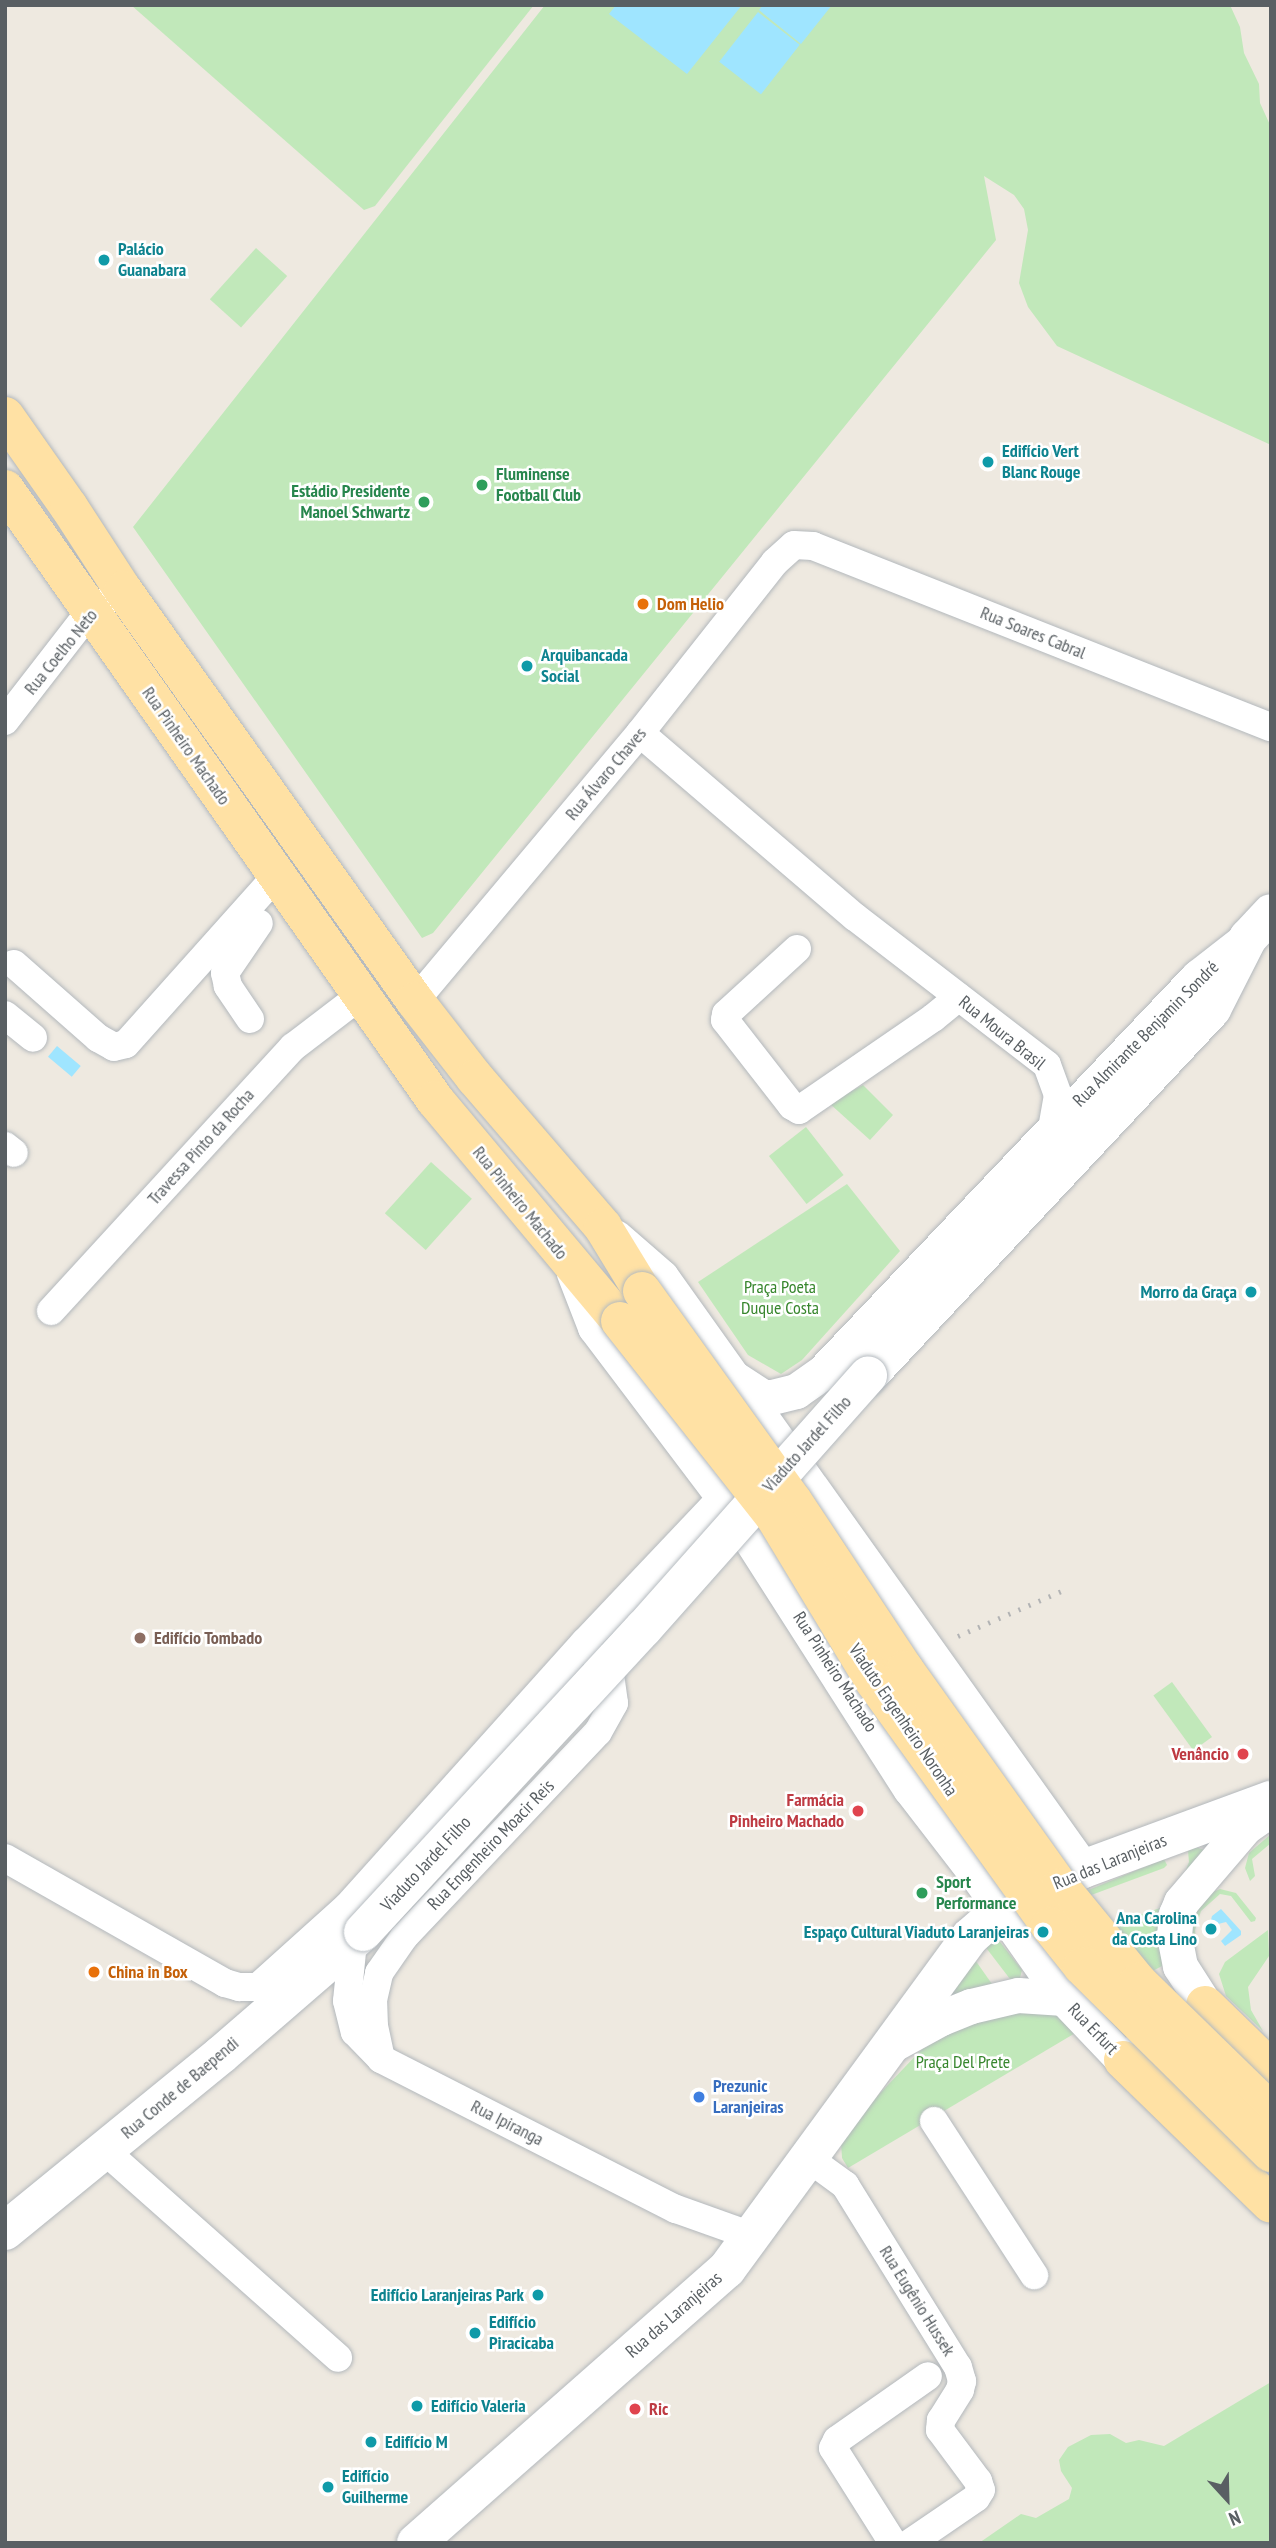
<!DOCTYPE html>
<meta charset="utf-8">
<style>
body{margin:0}
#map{position:relative;width:1276px;height:2548px;overflow:hidden;background:#eee9e0;font-family:"PT Sans Narrow",sans-serif}
div>[style]{position:absolute}
[style*='--x']{left:calc(var(--x)*1px);top:calc(var(--y)*1px);width:calc(var(--w)*1px);rotate:calc(var(--a)*1deg)}
.green>*{inset:0;background:#c1e8ba;transform-origin:0 0}
.water>*{inset:0;background:#9fe5ff;transform-origin:0 0}
.roads{filter:drop-shadow(0 0 2px #b3b8bc) drop-shadow(0 0 2px #b3b8bc)}
.minor>*{height:28px;margin:-14px;padding:0 14px;transform-origin:14px;border-radius:14px;background:#fff}
.tertiary>*{height:35px;margin:-17.5px;padding:0 17.5px;transform-origin:17.5px;border-radius:17.5px;background:#fff}
.secondary>*{height:38px;margin:-19px;padding:0 19px;transform-origin:19px;border-radius:19px;background:#fff}
.primary>*{height:38px;margin:-19px;padding:0 19px;transform-origin:19px;border-radius:19px;background:#ffe1a4}
.rail>*{height:5px;margin-top:-2.5px;transform-origin:0;background:repeating-linear-gradient(90deg,#b2b3b4 0 2px,transparent 0 11px)}
.bridges{filter:drop-shadow(0 0 2px #b4babf) drop-shadow(0 0 2px #b4babf)}
.secondary-bridge>*{height:38px;margin:-19px;padding:0 19px;transform-origin:19px;border-radius:19px;background:#fff}
.primary-bridge>*{height:38px;margin:-19px;padding:0 19px;transform-origin:19px;border-radius:19px;background:#ffe1a4}
.dots>*{width:19px;height:19px;translate:-50% -50%;box-sizing:border-box;border:4px solid #fff;border-radius:50%}
span{translate:-50% -50%;white-space:nowrap;text-align:center;line-height:1.15;-webkit-text-stroke:5px #fff;paint-order:stroke}
.culture-label{font-size:18px;color:#0d838f;font-weight:700}
.left{translate:0 -50%;text-align:left}
.right{translate:-100% -50%;text-align:right}
.leisure-label{font-size:18px;color:#27864d;font-weight:700}
.food-label{font-size:18px;color:#c56008;font-weight:700}
.street-label{font-size:18px;color:#595f63}
.park-label{font-size:18px;color:#37862d}
.education-label{font-size:18px;color:#785e54;font-weight:700}
.health-label{font-size:18px;color:#be3a42;font-weight:700}
.shop-label{font-size:18px;color:#366cbe;font-weight:700}
.frame{position:absolute;inset:0;border:7px solid #595f63;pointer-events:none}
.north{position:absolute;left:1192px;top:2464px;width:70px;height:70px;-webkit-text-stroke:5px #fff;paint-order:stroke;rotate:158deg;font-size:19px;font-weight:700;line-height:28px;text-align:center;color:#595f63}
.north::after{content:'';display:block;margin:auto;width:24px;height:32px;background:#595f63;clip-path:polygon(50% 0,100% 100%,50% 72%,0 100%)}
</style>
<div id="map">
<div class="green">
<i style="clip-path:polygon(131px 5px,534px 5px,375px 206px,364px 210px)"></i>
<i style="clip-path:polygon(545px 5px,1230px 5px,1240px 27px,1244px 53px,1259px 84px,1260px 103px,1271px 127px,1271px 445px,1057px 346px,1028px 307px,1019px 283px,1028px 230px,1024px 209px,1014px 195px,984px 176px,996px 240px,433px 933px,422px 938px,133px 527px)"></i>
<i style="left:256px;top:248px;width:42px;height:69px;rotate:42deg"></i>
<i style="clip-path:polygon(863px 1085px,893px 1115px,870px 1140px,829px 1103px)"></i>
<i style="left:806px;top:1127px;width:61px;height:47px;rotate:52deg"></i>
<i style="left:431px;top:1162px;width:55px;height:69px;rotate:42deg"></i>
<i style="clip-path:polygon(847px 1184px,900px 1251px,802px 1360px,781px 1374px,748px 1355px,698px 1282px)"></i>
<i style="left:1172px;top:1682px;width:68px;height:23px;rotate:54deg"></i>
<i style="clip-path:polygon(1271px 1834px,1271px 1843px,1252px 1859px,1255px 1876px,1250px 1881px,1245px 1868px,1249px 1853px)"></i>
<i style="clip-path:polygon(1196px 1847px,1204px 1850px,1162px 1966px,1147px 1974px,1066px 1940px,1163px 1907px,1185px 1872px,1189px 1862px,1188px 1851px)"></i>
<i style="clip-path:polygon(1164px 1859px,1167px 1865px,1164px 1868px,1051px 1910px,1047px 1907px)"></i>
<i style="clip-path:polygon(1220px 1889px,1236px 1893px,1256px 1918px,1255px 1921px,1251px 1922px,1231px 1896px,1220px 1894px,1201px 1911px,1195px 1930px,1196px 1944px,1192px 1947px,1191px 1921px,1196px 1911px,1211px 1893px)"></i>
<i style="clip-path:polygon(1268px 1930px,1269px 1956px,1248px 1987px,1251px 2010px,1263px 2031px,1226px 1996px,1219px 1974px,1225px 1962px)"></i>
<i style="clip-path:polygon(997px 1938px,1022px 1970px,1020px 1978px,1010px 1979px,987px 1949px,986px 1945px)"></i>
<i style="clip-path:polygon(973px 1957px,992px 1984px,951px 2003px,944px 1994px)"></i>
<i style="clip-path:polygon(1035px 2008px,1060px 2016px,1077px 2032px,848px 2168px,842px 2158px,841px 2143px,867px 2107px,922px 2049px,980px 2017px)"></i>
<i style="clip-path:polygon(1271px 2382px,1271px 2543px,979px 2543px,1021px 2514px,1036px 2518px,1069px 2499px,1072px 2488px,1061px 2471px,1059px 2460px,1068px 2447px,1091px 2435px,1110px 2434px,1126px 2443px,1139px 2440px,1164px 2446px)"></i>
</div>
<div class="water">
<i style="clip-path:polygon(616px 5px,742px 5px,687px 74px,609px 14px)"></i>
<i style="clip-path:polygon(763px 5px,832px 5px,801px 44px,759px 10px)"></i>
<i style="left:758px;top:12px;width:53px;height:63px;rotate:38deg"></i>
<i style="left:57px;top:1046px;width:31px;height:14px;rotate:40deg"></i>
<i style="clip-path:polygon(1221px 1909px,1241px 1931px,1241px 1935px,1225px 1946px,1221px 1941px,1232px 1930px,1226px 1922px,1218px 1924px,1211px 1920px,1212px 1916px)"></i>
</div>
<div class="roads">
<div class="minor">
<i style="--x:5;--y:721;--w:140;--a:-52.2"></i>
<i style="--x:91;--y:610;--w:17;--a:-31"></i>
<i style="--x:640;--y:733;--w:283;--a:40.6"></i>
<i style="--x:855;--y:917;--w:242;--a:37.6"></i>
<i style="--x:1047;--y:1065;--w:32;--a:70"></i>
<i style="--x:1058;--y:1095;--w:34;--a:100"></i>
<i style="--x:797;--y:949;--w:96;--a:137.5"></i>
<i style="--x:726;--y:1014;--w:6;--a:99"></i>
<i style="--x:725;--y:1020;--w:109;--a:52.1"></i>
<i style="--x:792;--y:1106;--w:8;--a:30"></i>
<i style="--x:799;--y:1110;--w:163;--a:-34.5"></i>
<i style="--x:933;--y:1018;--w:33;--a:-39"></i>
<i style="--x:14;--y:964;--w:112;--a:41.4"></i>
<i style="--x:98;--y:1038;--w:18;--a:29"></i>
<i style="--x:114;--y:1047;--w:12;--a:-14"></i>
<i style="--x:126;--y:1044;--w:225;--a:-48.2"></i>
<i style="--x:415;--y:1001;--w:350;--a:-50"></i>
<i style="--x:640;--y:733;--w:218;--a:-51.7"></i>
<i style="--x:775;--y:562;--w:25;--a:-42"></i>
<i style="--x:794;--y:545;--w:19;--a:3"></i>
<i style="--x:813;--y:546;--w:492;--a:21.6"></i>
<i style="--x:5;--y:1015;--w:36;--a:39"></i>
<i style="--x:250;--y:1019;--w:40;--a:-124"></i>
<i style="--x:228;--y:986;--w:13;--a:-103"></i>
<i style="--x:225;--y:973;--w:60;--a:-55.8"></i>
<i style="--x:5;--y:1146;--w:11;--a:38"></i>
<i style="--x:51;--y:1311;--w:358;--a:-47.5"></i>
<i style="--x:293;--y:1047;--w:86;--a:-37.4"></i>
<i style="--x:5;--y:1858;--w:253;--a:29.6"></i>
<i style="--x:225;--y:1983;--w:15;--a:16"></i>
<i style="--x:239;--y:1987;--w:19;--a:0"></i>
<i style="--x:258;--y:1987;--w:120;--a:-42"></i>
<i style="--x:347;--y:1907;--w:356;--a:-48.1"></i>
<i style="--x:585;--y:1642;--w:201;--a:-46.6"></i>
<i style="--x:353;--y:1942;--w:59;--a:95.8"></i>
<i style="--x:347;--y:2001;--w:32;--a:76"></i>
<i style="--x:355;--y:2032;--w:37;--a:46"></i>
<i style="--x:381;--y:2059;--w:331;--a:27"></i>
<i style="--x:676;--y:2209;--w:81;--a:19.6"></i>
<i style="--x:381;--y:2059;--w:33;--a:-102"></i>
<i style="--x:374;--y:2027;--w:27;--a:-92"></i>
<i style="--x:373;--y:2000;--w:28;--a:-77"></i>
<i style="--x:379;--y:1973;--w:44;--a:-55.2"></i>
<i style="--x:404;--y:1937;--w:282;--a:-46.6"></i>
<i style="--x:598;--y:1732;--w:33;--a:-61"></i>
<i style="--x:614;--y:1703;--w:27;--a:-98"></i>
<i style="--x:610;--y:1676;--w:22;--a:-126"></i>
<i style="--x:934;--y:2121;--w:184;--a:57"></i>
<i style="--x:104;--y:2150;--w:313;--a:41.6"></i>
<i style="--x:808;--y:2158;--w:46;--a:36.1"></i>
<i style="--x:845;--y:2185;--w:214;--a:58.2"></i>
<i style="--x:958;--y:2367;--w:15;--a:74"></i>
<i style="--x:962;--y:2381;--w:9;--a:103"></i>
<i style="--x:960;--y:2390;--w:36;--a:122"></i>
<i style="--x:941;--y:2420;--w:10;--a:96"></i>
<i style="--x:940;--y:2430;--w:64;--a:53.3"></i>
<i style="--x:978;--y:2481;--w:9;--a:72"></i>
<i style="--x:981;--y:2490;--w:9;--a:122"></i>
<i style="--x:976;--y:2498;--w:80;--a:145.7"></i>
<i style="--x:893;--y:2543;--w:112;--a:-122.3"></i>
<i style="--x:833;--y:2448;--w:9;--a:-63"></i>
<i style="--x:837;--y:2440;--w:111;--a:-35.1"></i>
</div>
<div class="tertiary">
<i style="--x:615;--y:1237;--w:61;--a:41"></i>
<i style="--x:661;--y:1277;--w:727;--a:54.52"></i>
<i style="--x:574;--y:1273;--w:58;--a:68.7"></i>
<i style="--x:595;--y:1327;--w:212;--a:52.9"></i>
<i style="--x:723;--y:1496;--w:347;--a:57.4"></i>
<i style="--x:910;--y:1788;--w:115;--a:52.4"></i>
<i style="--x:980;--y:1879;--w:146;--a:54.8"></i>
<i style="--x:1064;--y:1998;--w:86;--a:46.4"></i>
<i style="--x:1123;--y:2060;--w:99;--a:-33.9"></i>
<i style="--x:1205;--y:2005;--w:46;--a:-122.7"></i>
<i style="--x:1180;--y:1966;--w:31;--a:-101"></i>
<i style="--x:1174;--y:1936;--w:22;--a:-85"></i>
<i style="--x:1176;--y:1914;--w:13;--a:-67"></i>
<i style="--x:1181;--y:1902;--w:99;--a:-49.5"></i>
<i style="--x:1245;--y:1827;--w:32;--a:-35"></i>
<i style="--x:735;--y:1379;--w:33;--a:33"></i>
<i style="--x:763;--y:1397;--w:9;--a:0"></i>
<i style="--x:772;--y:1397;--w:25;--a:-14"></i>
<i style="--x:796;--y:1391;--w:33;--a:-35"></i>
<i style="--x:823;--y:1372;--w:545;--a:-46.49"></i>
<i style="--x:1198;--y:977;--w:63;--a:-38"></i>
<i style="--x:888;--y:2047;--w:60;--a:-28.7"></i>
<i style="--x:941;--y:2018;--w:32;--a:-22"></i>
<i style="--x:971;--y:2006;--w:48;--a:-13.2"></i>
<i style="--x:1018;--y:1995;--w:46;--a:3.7"></i>
</div>
<div class="secondary">
<i style="--x:868;--y:1376;--w:503;--a:-46.85"></i>
<i style="--x:1212;--y:1009;--w:80;--a:-63.1"></i>
<i style="--x:1248;--y:938;--w:34;--a:-47"></i>
<i style="--x:5;--y:2231;--w:280;--a:-39.2"></i>
<i style="--x:222;--y:2054;--w:186;--a:-40.9"></i>
<i style="--x:416;--y:2543;--w:414;--a:-41.4"></i>
<i style="--x:727;--y:2269;--w:411;--a:-53.8"></i>
<i style="--x:970;--y:1937;--w:43;--a:-41.2"></i>
<i style="--x:1002;--y:1909;--w:90;--a:-26.3"></i>
<i style="--x:1083;--y:1869;--w:200;--a:-20.2"></i>
</div>
<div class="primary">
<i style="--x:5;--y:416;--w:111;--a:54.9"></i>
<i style="--x:69;--y:507;--w:99;--a:57"></i>
<i style="--x:123;--y:590;--w:504;--a:54.61"></i>
<i style="--x:415;--y:1001;--w:98;--a:52.1"></i>
<i style="--x:475;--y:1078;--w:196;--a:49.3"></i>
<i style="--x:603;--y:1227;--w:75;--a:58.6"></i>
<i style="--x:5;--y:489;--w:747;--a:54.86"></i>
<i style="--x:435;--y:1100;--w:288;--a:50.1"></i>
<i style="--x:1205;--y:2005;--w:92;--a:44.1"></i>
<i style="--x:1123;--y:2060;--w:206;--a:44.2"></i>
</div>
</div>
<div class="rail">
<i style="--x:958;--y:1636;--w:118;--a:-23.5"></i>
</div>
<div class="bridges">
<div class="secondary-bridge">
<i style="--x:363;--y:1932;--w:413;--a:-47.3"></i>
<i style="--x:643;--y:1629;--w:339;--a:-48.4"></i>
</div>
<div class="primary-bridge">
<i style="--x:642;--y:1291;--w:259;--a:54.3"></i>
<i style="--x:793;--y:1501;--w:203;--a:56.5"></i>
<i style="--x:905;--y:1670;--w:267;--a:54.5"></i>
<i style="--x:1060;--y:1887;--w:123;--a:50.6"></i>
<i style="--x:1138;--y:1982;--w:186;--a:44.3"></i>
<i style="--x:620;--y:1321;--w:248;--a:51.7"></i>
<i style="--x:774;--y:1516;--w:193;--a:58.8"></i>
<i style="--x:874;--y:1681;--w:302;--a:54.3"></i>
<i style="--x:1050;--y:1926;--w:51;--a:51.3"></i>
<i style="--x:1082;--y:1966;--w:266;--a:44.7"></i>
</div>
</div>
<div class="dots">
<i style="left:104px;top:260px;background:#0f9aa8"></i>
<i style="left:988px;top:462px;background:#0f9aa8"></i>
<i style="left:482px;top:485px;background:#2e9e5b"></i>
<i style="left:424px;top:502px;background:#2e9e5b"></i>
<i style="left:643px;top:604px;background:#e8710a"></i>
<i style="left:527px;top:666px;background:#0f9aa8"></i>
<i style="left:1251px;top:1292px;background:#0f9aa8"></i>
<i style="left:140px;top:1638px;background:#8d6e63"></i>
<i style="left:1243px;top:1754px;background:#e0444e"></i>
<i style="left:858px;top:1811px;background:#e0444e"></i>
<i style="left:922px;top:1893px;background:#2e9e5b"></i>
<i style="left:1211px;top:1929px;background:#0f9aa8"></i>
<i style="left:1043px;top:1932px;background:#0f9aa8"></i>
<i style="left:94px;top:1972px;background:#e8710a"></i>
<i style="left:699px;top:2097px;background:#3f7fe0"></i>
<i style="left:538px;top:2295px;background:#0f9aa8"></i>
<i style="left:475px;top:2333px;background:#0f9aa8"></i>
<i style="left:417px;top:2406px;background:#0f9aa8"></i>
<i style="left:635px;top:2409px;background:#e0444e"></i>
<i style="left:371px;top:2442px;background:#0f9aa8"></i>
<i style="left:328px;top:2487px;background:#0f9aa8"></i>
</div>
<div class="culture-label">
<span class="left" style="left:118px;top:260px">Palácio<br>Guanabara</span>
<span class="left" style="left:1002px;top:462px">Edifício Vert<br>Blanc Rouge</span>
<span class="left" style="left:541px;top:666px">Arquibancada<br>Social</span>
<span class="right" style="left:1237px;top:1292px">Morro da Graça</span>
<span class="right" style="left:1197px;top:1929px">Ana Carolina<br>da Costa Lino</span>
<span class="right" style="left:1029px;top:1932px">Espaço Cultural Viaduto Laranjeiras</span>
<span class="right" style="left:524px;top:2295px">Edifício Laranjeiras Park</span>
<span class="left" style="left:489px;top:2333px">Edifício<br>Piracicaba</span>
<span class="left" style="left:431px;top:2406px">Edifício Valeria</span>
<span class="left" style="left:385px;top:2442px">Edifício M</span>
<span class="left" style="left:342px;top:2487px">Edifício<br>Guilherme</span>
</div>
<div class="leisure-label">
<span class="left" style="left:496px;top:485px">Fluminense<br>Football Club</span>
<span class="right" style="left:410px;top:502px">Estádio Presidente<br>Manoel Schwartz</span>
<span class="left" style="left:936px;top:1893px">Sport<br>Performance</span>
</div>
<div class="food-label">
<span class="left" style="left:657px;top:604px">Dom Helio</span>
<span class="left" style="left:108px;top:1972px">China in Box</span>
</div>
<div class="street-label">
<span style="left:1033px;top:633px;rotate:22deg">Rua Soares Cabral</span>
<span style="left:61px;top:652px;rotate:-51deg">Rua Coelho Neto</span>
<span style="left:186px;top:746px;rotate:55deg">Rua Pinheiro Machado</span>
<span style="left:606px;top:774px;rotate:-50deg">Rua Álvaro Chaves</span>
<span style="left:1002px;top:1033px;rotate:39deg">Rua Moura Brasil</span>
<span style="left:1146px;top:1034px;rotate:-45deg">Rua Almirante Benjamin Sondré</span>
<span style="left:201px;top:1147px;rotate:-48deg">Travessa Pinto da Rocha</span>
<span style="left:520px;top:1203px;rotate:51deg">Rua Pinheiro Machado</span>
<span style="left:807px;top:1444px;rotate:-48deg">Viaduto Jardel Filho</span>
<span style="left:835px;top:1672px;rotate:57deg">Rua Pinheiro Machado</span>
<span style="left:903px;top:1720px;rotate:56deg">Viaduto Engenheiro Noronha</span>
<span style="left:491px;top:1845px;rotate:-46deg">Rua Engenheiro Moacir Reis</span>
<span style="left:1110px;top:1862px;rotate:-22deg">Rua das Laranjeiras</span>
<span style="left:426px;top:1864px;rotate:-47deg">Viaduto Jardel Filho</span>
<span style="left:1093px;top:2029px;rotate:46deg">Rua Erfurt</span>
<span style="left:180px;top:2088px;rotate:-40deg">Rua Conde de Baependi</span>
<span style="left:507px;top:2123px;rotate:27deg">Rua Ipiranga</span>
<span style="left:917px;top:2301px;rotate:58deg">Rua Eugênio Hussek</span>
<span style="left:674px;top:2315px;rotate:-41deg">Rua das Laranjeiras</span>
</div>
<div class="park-label">
<span style="left:780px;top:1298px">Praça Poeta<br>Duque Costa</span>
<span style="left:963px;top:2062px">Praça Del Prete</span>
</div>
<div class="education-label">
<span class="left" style="left:154px;top:1638px">Edifício Tombado</span>
</div>
<div class="health-label">
<span class="right" style="left:1229px;top:1754px">Venâncio</span>
<span class="right" style="left:844px;top:1811px">Farmácia<br>Pinheiro Machado</span>
<span class="left" style="left:649px;top:2409px">Ric</span>
</div>
<div class="shop-label">
<span class="left" style="left:713px;top:2097px">Prezunic<br>Laranjeiras</span>
</div>
<div class="frame"></div>
<div class="north">N</div>
</div>
